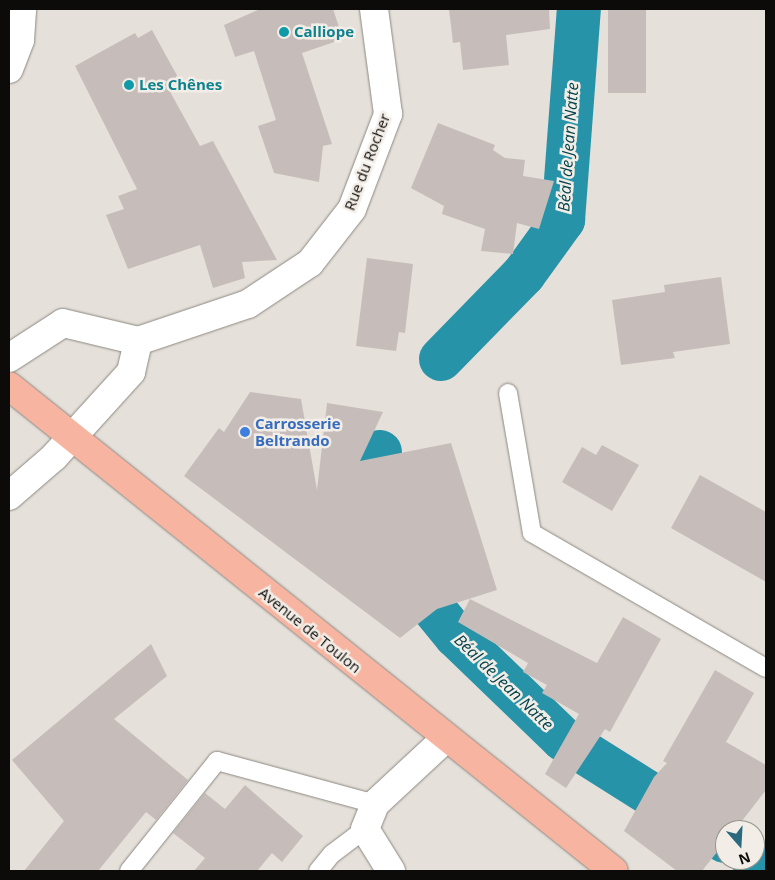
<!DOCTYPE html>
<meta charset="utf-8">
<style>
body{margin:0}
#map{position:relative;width:775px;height:880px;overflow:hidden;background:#e5e0d9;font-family:"Open Sans",sans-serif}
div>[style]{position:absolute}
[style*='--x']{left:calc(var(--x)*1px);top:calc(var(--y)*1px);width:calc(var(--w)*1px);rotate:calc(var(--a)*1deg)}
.canal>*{height:44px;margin:-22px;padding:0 22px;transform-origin:22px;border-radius:22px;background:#2793a8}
.building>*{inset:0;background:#c6bdba;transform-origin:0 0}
.roads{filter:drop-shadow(0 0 1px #8c8882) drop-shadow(0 0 1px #8c8882)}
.lane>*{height:18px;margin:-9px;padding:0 9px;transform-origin:9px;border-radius:9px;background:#fff}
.street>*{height:28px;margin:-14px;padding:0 14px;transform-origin:14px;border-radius:14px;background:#fff}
.primary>*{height:28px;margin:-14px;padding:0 14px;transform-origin:14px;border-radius:14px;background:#f7b4a0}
.dots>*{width:14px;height:14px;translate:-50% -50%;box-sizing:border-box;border:2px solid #f2ede6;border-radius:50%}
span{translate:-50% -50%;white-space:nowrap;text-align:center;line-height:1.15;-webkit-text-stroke:5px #f2ede6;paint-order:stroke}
.culture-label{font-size:15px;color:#0d838f;font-weight:700}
.left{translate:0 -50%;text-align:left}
.street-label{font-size:15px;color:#0d0b09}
.shop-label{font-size:15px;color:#366cbe;font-weight:700}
.water-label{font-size:16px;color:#02434e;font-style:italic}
.frame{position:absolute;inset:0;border:10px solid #0d0b09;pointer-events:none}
.north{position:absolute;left:715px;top:820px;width:50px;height:50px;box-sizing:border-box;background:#f2ede6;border:1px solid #96938e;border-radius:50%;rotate:161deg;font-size:14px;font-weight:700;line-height:20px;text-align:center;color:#0d0b09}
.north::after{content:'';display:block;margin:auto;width:18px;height:22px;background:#2a6a7e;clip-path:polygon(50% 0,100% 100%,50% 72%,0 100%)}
</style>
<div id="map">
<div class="canal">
<i style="--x:441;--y:359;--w:119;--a:-45.7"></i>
<i style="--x:524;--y:274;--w:67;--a:-54.2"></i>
<i style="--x:563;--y:220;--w:212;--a:-85.7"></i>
<i style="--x:380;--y:452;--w:36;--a:93"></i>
<i style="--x:378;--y:488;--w:41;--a:80.1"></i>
<i style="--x:385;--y:528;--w:59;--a:63.9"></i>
<i style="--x:411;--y:581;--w:71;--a:50.7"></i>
<i style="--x:456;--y:636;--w:149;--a:43.9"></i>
<i style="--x:563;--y:739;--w:191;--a:32.2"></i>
<i style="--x:753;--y:860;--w:15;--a:32"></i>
</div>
<div class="building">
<i style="clip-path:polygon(260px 9px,333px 9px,343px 39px,302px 53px,332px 144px,323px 146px,319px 182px,274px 173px,258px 126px,276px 120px,254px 51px,235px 57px,224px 25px)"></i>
<i style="clip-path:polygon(449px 9px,549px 9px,550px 29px,506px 35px,509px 65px,463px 70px,460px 42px,453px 43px)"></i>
<i style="left:608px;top:9px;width:38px;height:84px"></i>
<i style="clip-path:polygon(152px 30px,180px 81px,168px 88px,200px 146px,213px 141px,277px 260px,242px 262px,245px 278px,213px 288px,200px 245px,128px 269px,106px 215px,124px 209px,118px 196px,137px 189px,75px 66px,135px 33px,138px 38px)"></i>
<i style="clip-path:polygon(438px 123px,495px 145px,493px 150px,505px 158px,525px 160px,523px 176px,554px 181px,539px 229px,517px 223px,513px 254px,481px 251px,485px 229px,442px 214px,444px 206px,411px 188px)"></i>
<i style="clip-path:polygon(367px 258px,413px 264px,405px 333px,399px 332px,396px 351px,356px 346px)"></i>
<i style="clip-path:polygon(721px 277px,730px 344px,673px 352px,675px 358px,621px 365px,612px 300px,665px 292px,664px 285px)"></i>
<i style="clip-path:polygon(250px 392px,301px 399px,317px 490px,327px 403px,383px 412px,360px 461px,451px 443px,497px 590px,437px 609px,400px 638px,184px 476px,219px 428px,224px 432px)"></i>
<i style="clip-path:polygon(602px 445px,639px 465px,612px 511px,562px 482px,582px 447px,596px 455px)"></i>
<i style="clip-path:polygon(700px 475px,766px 512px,766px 582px,671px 528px)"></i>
<i style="clip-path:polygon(470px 599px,597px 663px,623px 617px,661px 639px,610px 732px,605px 729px,566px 788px,545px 774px,579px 714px,542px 693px,547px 685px,523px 672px,528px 663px,458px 622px)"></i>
<i style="clip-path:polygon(151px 644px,167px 676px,114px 719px,188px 780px,156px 820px,146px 812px,98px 871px,24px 871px,64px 821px,12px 760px)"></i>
<i style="clip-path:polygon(715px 670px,754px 693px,726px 742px,766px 765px,766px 790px,735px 830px,725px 830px,725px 842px,702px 871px,677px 871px,624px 831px,654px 777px,667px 763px,663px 761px)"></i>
<i style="clip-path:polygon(245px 785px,303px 836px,282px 862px,272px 853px,257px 871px,194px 871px,205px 858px,173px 833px,205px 793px,225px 809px)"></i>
</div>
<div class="roads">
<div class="lane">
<i style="--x:508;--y:393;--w:142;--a:80.3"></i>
<i style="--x:532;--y:533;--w:270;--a:30"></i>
<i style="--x:129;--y:871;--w:141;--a:-51.3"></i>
<i style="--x:217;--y:761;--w:164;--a:15.2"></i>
<i style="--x:318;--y:871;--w:22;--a:-51"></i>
<i style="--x:332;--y:854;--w:41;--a:-37.1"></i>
</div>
<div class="street">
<i style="--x:9;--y:69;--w:31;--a:-69"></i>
<i style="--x:20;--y:40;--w:31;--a:-86"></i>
<i style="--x:138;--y:341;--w:116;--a:-18.6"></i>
<i style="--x:248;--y:304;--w:74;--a:-33.5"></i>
<i style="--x:310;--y:263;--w:68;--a:-52.1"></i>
<i style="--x:352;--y:209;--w:102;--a:-69.2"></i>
<i style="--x:388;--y:114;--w:106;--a:-97.6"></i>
<i style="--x:9;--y:358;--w:64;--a:-32.9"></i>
<i style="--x:63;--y:323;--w:77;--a:13.5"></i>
<i style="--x:9;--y:496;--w:60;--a:-40.9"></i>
<i style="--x:54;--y:457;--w:115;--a:-47.8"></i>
<i style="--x:131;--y:372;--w:32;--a:-77"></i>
<i style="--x:391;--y:871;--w:49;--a:-121.8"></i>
<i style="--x:365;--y:829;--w:27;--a:-68"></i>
<i style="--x:375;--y:804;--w:97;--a:-42.9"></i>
</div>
<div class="primary">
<i style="--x:9;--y:386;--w:775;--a:38.72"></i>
</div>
</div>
<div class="dots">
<i style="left:284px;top:32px;background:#0f9aa8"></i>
<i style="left:129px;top:85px;background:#0f9aa8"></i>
<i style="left:245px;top:432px;background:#3f7fe0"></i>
</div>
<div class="culture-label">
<span class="left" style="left:294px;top:32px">Calliope</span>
<span class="left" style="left:139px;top:85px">Les Chênes</span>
</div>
<div class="street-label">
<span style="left:367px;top:162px;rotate:-69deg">Rue du Rocher</span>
<span style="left:310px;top:630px;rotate:39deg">Avenue de Toulon</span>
</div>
<div class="shop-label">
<span class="left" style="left:255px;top:432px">Carrosserie<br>Beltrando</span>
</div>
<div class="water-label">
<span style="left:568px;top:147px;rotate:-86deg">Béal de Jean Natte</span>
<span style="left:504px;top:682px;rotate:44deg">Béal de Jean Natte</span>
</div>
<div class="frame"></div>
<div class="north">N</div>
</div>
